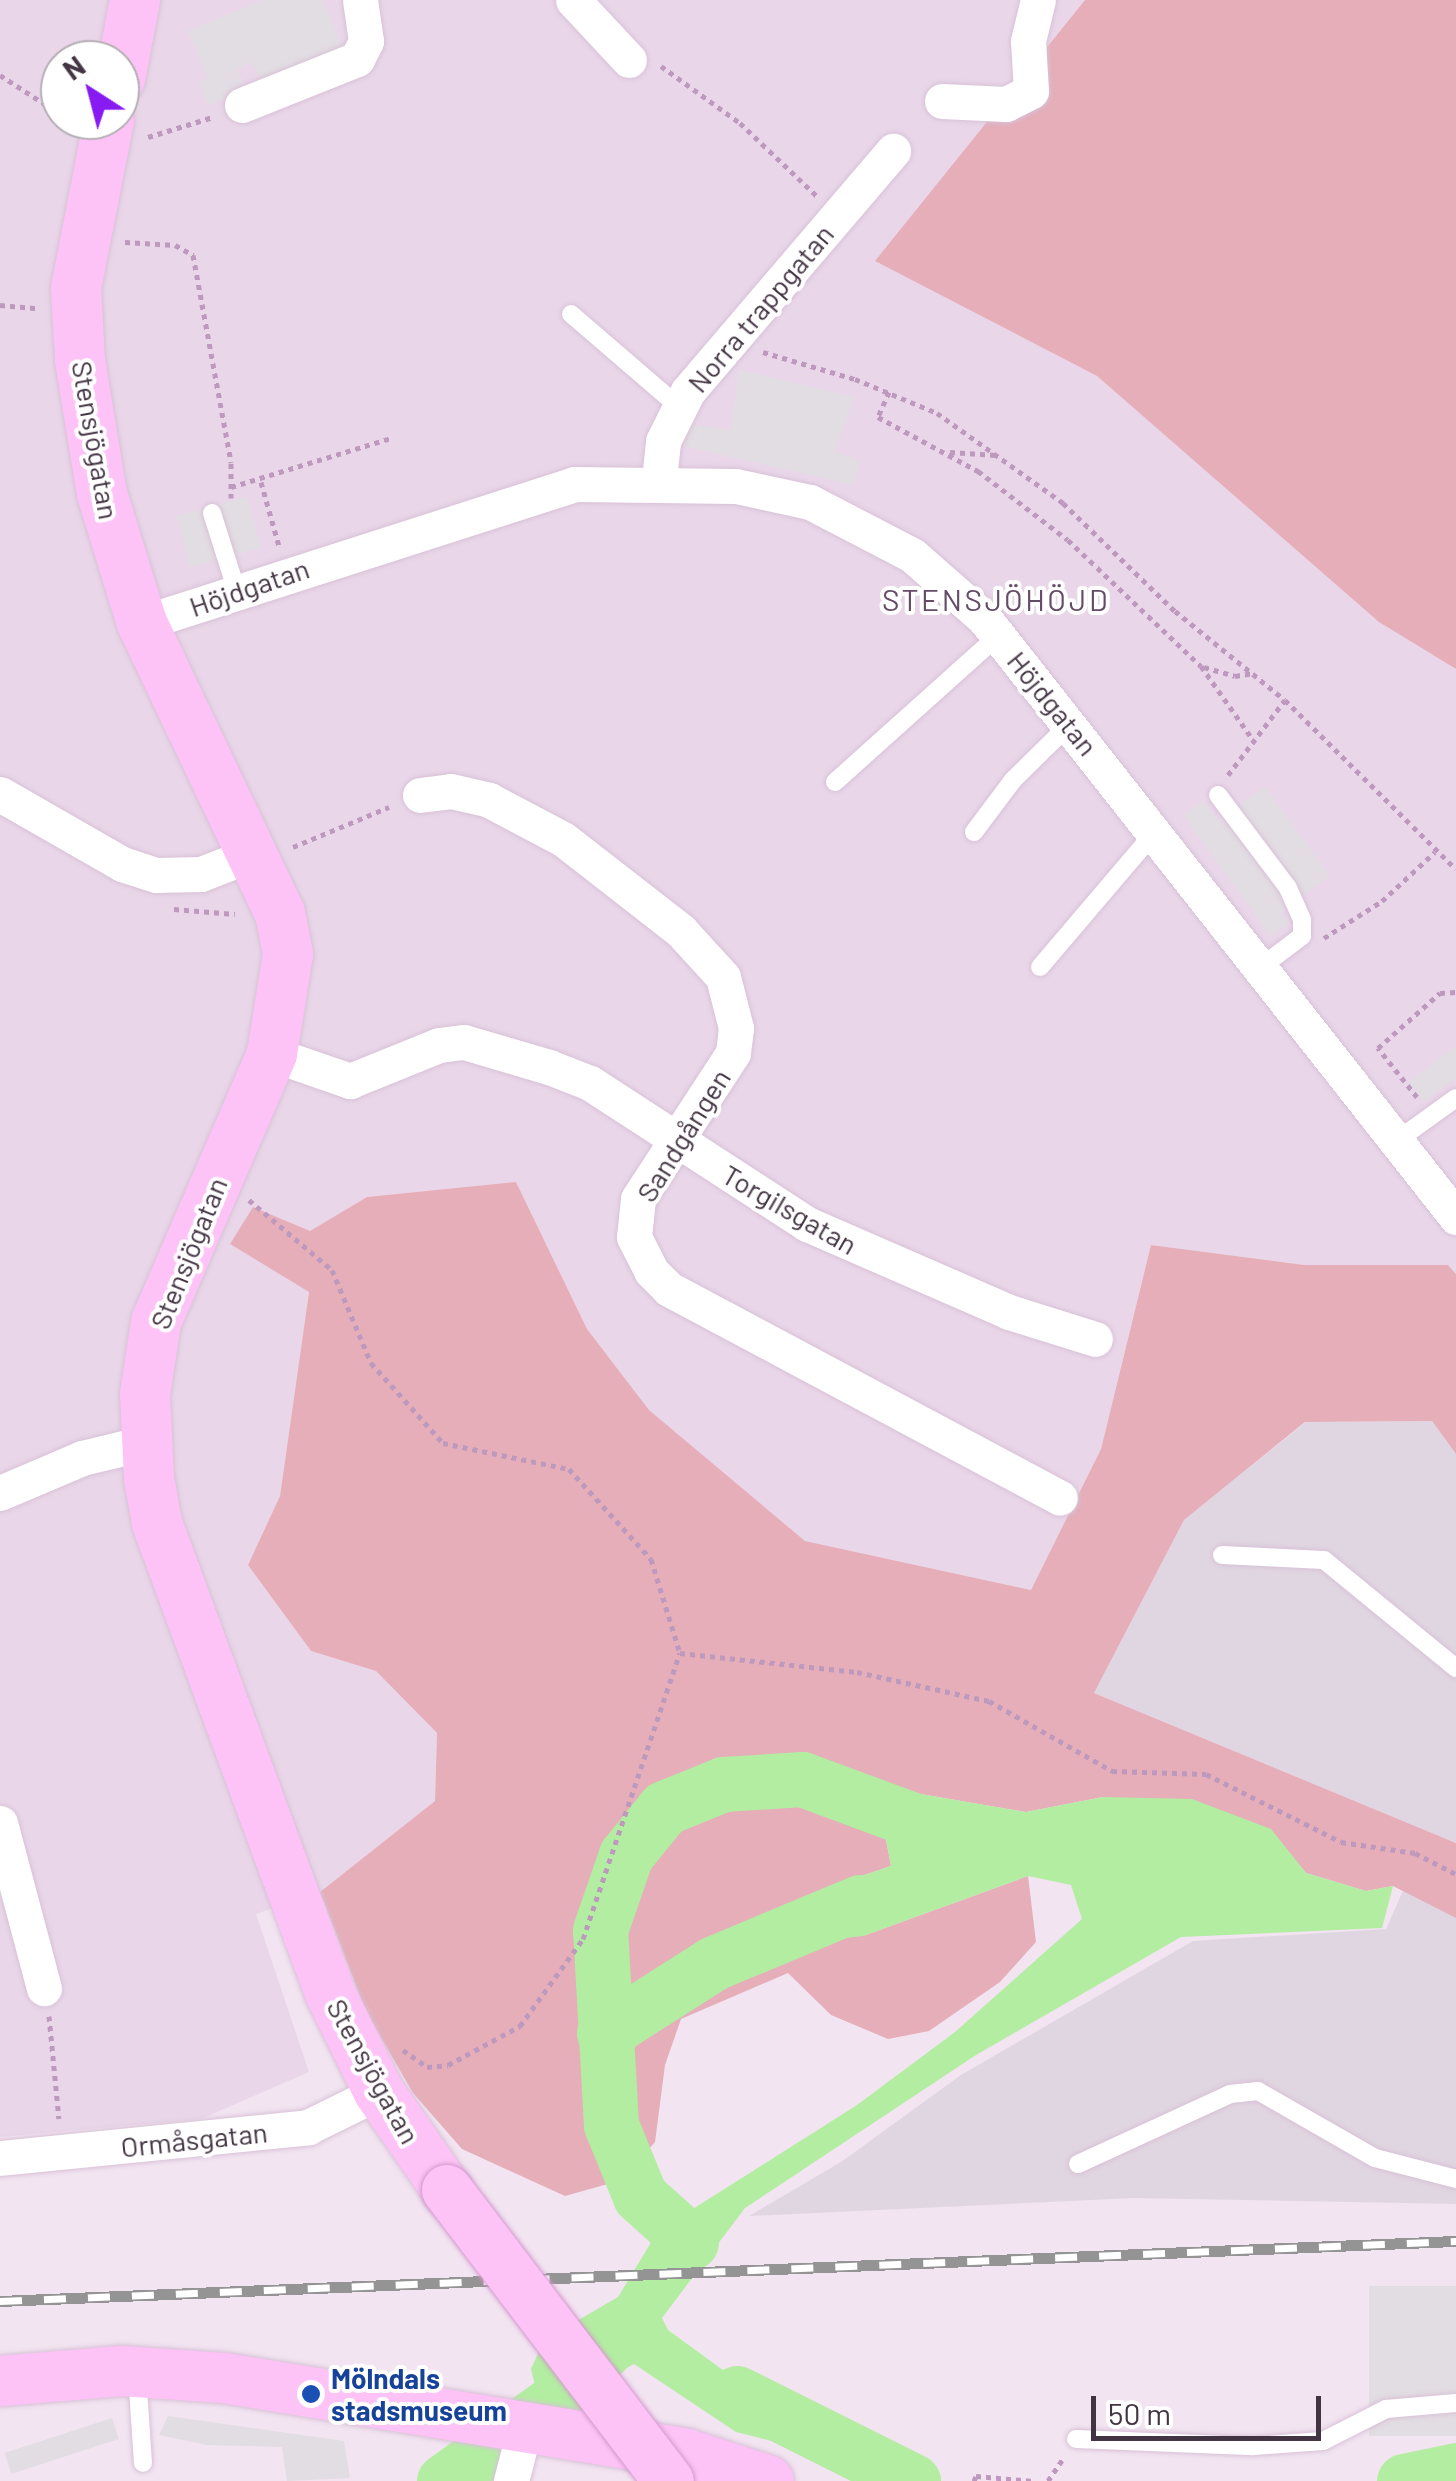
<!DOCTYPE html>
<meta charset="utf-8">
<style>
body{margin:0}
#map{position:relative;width:1456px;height:2481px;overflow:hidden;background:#f2e4f1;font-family:Barlow,sans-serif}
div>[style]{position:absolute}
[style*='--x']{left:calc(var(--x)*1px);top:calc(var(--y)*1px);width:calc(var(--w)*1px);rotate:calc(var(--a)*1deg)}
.residential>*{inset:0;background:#e9d7e9}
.industrial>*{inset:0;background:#e0d6e1}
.green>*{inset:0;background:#e5aeb9}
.parking>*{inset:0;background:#e2dde2;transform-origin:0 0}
.water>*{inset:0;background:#b3eda2}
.river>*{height:55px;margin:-27.5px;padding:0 27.5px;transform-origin:27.5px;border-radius:27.5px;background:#b3eda2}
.path>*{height:5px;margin-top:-2.5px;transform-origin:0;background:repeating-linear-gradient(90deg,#be99be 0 5px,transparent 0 10px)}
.roads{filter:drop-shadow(0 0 2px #d8c1d7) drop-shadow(0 0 2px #d8c1d7)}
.lane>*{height:18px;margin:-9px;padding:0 9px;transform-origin:9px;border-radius:9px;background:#fff}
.street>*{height:35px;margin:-17.5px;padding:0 17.5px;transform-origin:17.5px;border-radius:17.5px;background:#fff}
.secondary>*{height:50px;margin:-25px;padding:0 25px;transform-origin:25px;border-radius:25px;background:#fdc3f6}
.rail>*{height:11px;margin-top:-5.5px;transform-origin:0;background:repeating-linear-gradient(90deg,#fff 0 22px,#949494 0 44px);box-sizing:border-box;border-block:2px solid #949494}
.bridges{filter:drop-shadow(0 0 2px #d398cd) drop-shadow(0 0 2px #d398cd)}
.secondary-bridge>*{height:50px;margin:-25px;padding:0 25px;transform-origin:25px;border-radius:25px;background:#fdc3f6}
.dots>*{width:28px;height:28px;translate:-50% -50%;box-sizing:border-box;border:5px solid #fff;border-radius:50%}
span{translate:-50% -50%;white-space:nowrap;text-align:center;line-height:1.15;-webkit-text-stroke:8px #fff;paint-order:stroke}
.street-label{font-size:28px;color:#433443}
.transit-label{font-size:28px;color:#164399;font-weight:700}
.left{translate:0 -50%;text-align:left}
.neighbourhood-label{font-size:30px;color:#654c66;letter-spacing:2.5px}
.north{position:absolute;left:40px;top:40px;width:100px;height:100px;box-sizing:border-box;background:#fff;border:2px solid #b4aeb4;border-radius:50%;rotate:324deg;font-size:28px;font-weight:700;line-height:40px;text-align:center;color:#433443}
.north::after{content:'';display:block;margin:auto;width:35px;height:45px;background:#881bf2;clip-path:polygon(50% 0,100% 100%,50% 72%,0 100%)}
.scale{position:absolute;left:1091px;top:2396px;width:230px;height:45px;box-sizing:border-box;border:5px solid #433443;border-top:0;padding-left:12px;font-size:30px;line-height:35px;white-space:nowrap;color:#433443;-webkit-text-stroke:8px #fff;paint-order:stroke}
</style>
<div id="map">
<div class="residential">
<i style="clip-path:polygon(evenodd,0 0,1085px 0,876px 261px,1097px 376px,1379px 621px,1456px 669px,1456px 1274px,1448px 1265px,1304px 1265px,1151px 1245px,1101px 1449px,1031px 1590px,805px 1541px,649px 1410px,587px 1329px,516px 1182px,367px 1197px,310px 1231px,231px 1244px,309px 1291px,280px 1496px,248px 1565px,311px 1651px,376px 1671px,437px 1733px,435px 1801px,320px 1892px,256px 1914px,309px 2072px,201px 2119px,0 2137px,0 0,60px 60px,120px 60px,120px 120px,60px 120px,60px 60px)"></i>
</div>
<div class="industrial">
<i style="clip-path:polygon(1432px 1421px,1456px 1454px,1456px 1843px,1094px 1693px,1184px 1520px,1306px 1422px)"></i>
<i style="clip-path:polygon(1406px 1884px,1456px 1912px,1456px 2204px,1134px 2198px,749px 2216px,841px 2162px,961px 2075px,1193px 1941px,1386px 1929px)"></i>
</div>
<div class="green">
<i style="clip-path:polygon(1085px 0,1456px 0,1456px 669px,1379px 622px,1097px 376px,875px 261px)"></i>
<i style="clip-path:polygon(516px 1182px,587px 1329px,649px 1410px,805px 1541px,1031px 1590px,1101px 1449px,1151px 1245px,1304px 1265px,1448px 1265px,1456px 1274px,1456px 1454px,1432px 1421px,1305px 1422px,1184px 1520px,1094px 1693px,1456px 1843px,1456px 1918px,1393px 1886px,1366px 1891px,1306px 1873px,1270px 1829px,1103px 1797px,1026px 1812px,909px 1792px,879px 1803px,891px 1866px,826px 1888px,863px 1936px,1028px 1876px,1036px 1942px,1000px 1982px,929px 2031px,888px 2039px,831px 2015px,788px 1973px,681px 2019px,665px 2065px,655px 2142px,622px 2180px,565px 2196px,462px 2149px,413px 2093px,366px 2012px,320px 1892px,435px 1801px,437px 1733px,376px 1671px,311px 1651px,248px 1565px,280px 1496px,309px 1292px,230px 1244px,253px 1207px,310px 1231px,367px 1197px)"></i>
</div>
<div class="parking">
<i style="clip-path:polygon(263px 0,322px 0,343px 49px,262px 83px,252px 62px,237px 69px,245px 89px,208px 105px,199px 83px,208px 78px,188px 31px)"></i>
<i style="clip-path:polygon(739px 370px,854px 397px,835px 451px,860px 461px,853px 485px,684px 446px,687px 424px,731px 430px)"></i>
<i style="left:247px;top:497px;width:53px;height:73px;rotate:75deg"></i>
<i style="clip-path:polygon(1265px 787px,1330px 876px,1281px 912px,1288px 923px,1271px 936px,1183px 815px,1203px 801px,1218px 820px)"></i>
<i style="clip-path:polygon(1456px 1046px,1456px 1078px,1424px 1102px,1409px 1082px)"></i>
<i style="left:1456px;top:2286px;width:150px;height:87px;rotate:90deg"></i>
<i style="clip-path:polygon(168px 2416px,344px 2441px,350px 2478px,287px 2481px,282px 2447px,207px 2445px,159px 2435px)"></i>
<i style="left:112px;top:2418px;width:22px;height:113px;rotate:72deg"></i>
</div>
<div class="water">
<i style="clip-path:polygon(909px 1792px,1026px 1812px,1103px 1797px,1192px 1799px,1271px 1829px,1306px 1873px,1366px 1891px,1393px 1886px,1382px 1928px,1181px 1937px,976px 2055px,745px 2208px,662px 2318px,668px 2330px,731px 2376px,800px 2408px,808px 2450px,736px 2432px,634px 2364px,558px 2404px,539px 2402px,531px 2369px,544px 2340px,618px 2297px,658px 2231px,857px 2105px,955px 2032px,1082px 1919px,1071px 1885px,1028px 1876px,863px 1936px,795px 1944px,789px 1916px,826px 1888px,891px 1866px,879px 1802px)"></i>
</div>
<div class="river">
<i style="--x:604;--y:2033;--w:130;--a:-32.5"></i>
<i style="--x:714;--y:1963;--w:158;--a:-22.7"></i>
<i style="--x:691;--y:2242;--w:69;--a:-138"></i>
<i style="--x:640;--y:2196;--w:77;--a:-112.2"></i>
<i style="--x:611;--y:2125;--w:195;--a:-93.2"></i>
<i style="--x:600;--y:1930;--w:79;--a:-70.9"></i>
<i style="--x:626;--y:1855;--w:60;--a:-51"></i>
<i style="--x:664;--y:1808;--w:64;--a:-22.1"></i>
<i style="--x:723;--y:1784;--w:79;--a:-3.6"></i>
<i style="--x:802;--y:1779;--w:156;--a:20.3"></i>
<i style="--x:737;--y:2393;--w:197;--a:26.6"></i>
<i style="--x:444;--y:2481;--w:137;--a:-35.8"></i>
<i style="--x:555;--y:2401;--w:71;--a:-45.6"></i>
<i style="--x:1404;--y:2481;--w:53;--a:-11.9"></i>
</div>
<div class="path">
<i style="--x:661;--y:66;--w:97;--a:35.8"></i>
<i style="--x:740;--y:123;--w:106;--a:43.5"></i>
<i style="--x:0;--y:75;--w:72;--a:33"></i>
<i style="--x:148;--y:137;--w:68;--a:-17.1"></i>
<i style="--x:125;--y:242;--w:50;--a:3.4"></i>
<i style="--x:175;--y:245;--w:21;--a:29"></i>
<i style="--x:193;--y:255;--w:211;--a:79.6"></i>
<i style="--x:231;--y:463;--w:35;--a:90"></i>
<i style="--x:0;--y:305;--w:37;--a:5"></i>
<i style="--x:763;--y:352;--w:96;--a:16.4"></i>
<i style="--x:855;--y:379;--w:89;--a:22.5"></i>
<i style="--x:937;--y:413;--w:155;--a:35.5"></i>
<i style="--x:1063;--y:503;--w:156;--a:44"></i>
<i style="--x:1175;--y:611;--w:141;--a:39"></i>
<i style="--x:889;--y:392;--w:27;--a:114"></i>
<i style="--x:878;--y:417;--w:114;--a:28.4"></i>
<i style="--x:978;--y:471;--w:113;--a:37.5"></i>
<i style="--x:1068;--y:540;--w:183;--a:43.5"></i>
<i style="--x:1201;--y:666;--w:87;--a:54.8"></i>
<i style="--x:950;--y:452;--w:46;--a:3.7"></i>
<i style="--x:261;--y:482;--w:66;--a:74.3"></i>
<i style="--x:231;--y:487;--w:167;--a:-17"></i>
<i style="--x:1204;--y:667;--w:32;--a:16"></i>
<i style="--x:1235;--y:676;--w:18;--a:-9"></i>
<i style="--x:1228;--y:775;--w:94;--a:-52.8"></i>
<i style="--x:1285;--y:700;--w:240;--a:44.7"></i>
<i style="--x:293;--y:847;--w:104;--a:-22.6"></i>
<i style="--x:174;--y:909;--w:61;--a:4.7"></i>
<i style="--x:1324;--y:938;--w:69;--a:-32.5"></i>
<i style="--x:1382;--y:901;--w:72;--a:-42.8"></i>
<i style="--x:1417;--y:1097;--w:63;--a:-128.5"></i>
<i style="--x:1378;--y:1048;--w:83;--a:-41.6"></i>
<i style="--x:1440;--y:993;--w:16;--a:-4"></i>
<i style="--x:249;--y:1200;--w:109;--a:40.1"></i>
<i style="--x:332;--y:1270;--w:101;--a:67.2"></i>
<i style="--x:371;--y:1363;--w:108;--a:48"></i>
<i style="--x:443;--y:1443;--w:129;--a:11.7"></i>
<i style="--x:569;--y:1469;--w:122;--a:47.7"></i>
<i style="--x:651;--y:1559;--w:98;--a:72.9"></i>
<i style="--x:680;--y:1653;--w:178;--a:6.1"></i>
<i style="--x:857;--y:1672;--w:135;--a:12.4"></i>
<i style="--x:989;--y:1701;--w:142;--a:29.6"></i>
<i style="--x:1112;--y:1771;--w:94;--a:1.8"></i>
<i style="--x:1206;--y:1774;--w:151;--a:26.7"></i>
<i style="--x:1341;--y:1842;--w:75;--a:8.5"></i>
<i style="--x:1415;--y:1853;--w:46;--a:27.1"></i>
<i style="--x:49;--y:2016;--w:103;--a:84.5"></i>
<i style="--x:403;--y:2050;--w:29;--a:35"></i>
<i style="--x:427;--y:2067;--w:21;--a:-5"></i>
<i style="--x:448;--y:2065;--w:82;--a:-28.4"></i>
<i style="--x:520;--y:2026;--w:107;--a:-54.1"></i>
<i style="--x:583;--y:1939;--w:302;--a:-71.3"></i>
<i style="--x:974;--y:2481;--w:5;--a:-68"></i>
<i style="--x:976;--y:2476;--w:57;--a:5"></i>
<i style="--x:1048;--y:2481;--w:27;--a:-56"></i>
</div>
<div class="roads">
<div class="lane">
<i style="--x:571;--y:314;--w:143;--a:40.7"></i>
<i style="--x:212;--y:513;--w:83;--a:72.4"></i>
<i style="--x:835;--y:782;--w:219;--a:-41.9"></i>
<i style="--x:1218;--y:795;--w:116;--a:53"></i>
<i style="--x:1288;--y:888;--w:35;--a:66"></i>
<i style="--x:1302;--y:920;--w:16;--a:90"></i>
<i style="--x:1302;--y:936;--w:51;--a:142.9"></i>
<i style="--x:974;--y:832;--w:65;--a:-53.1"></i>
<i style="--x:1013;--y:780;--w:80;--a:-44.5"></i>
<i style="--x:1040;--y:967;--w:177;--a:-49.6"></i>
<i style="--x:1395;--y:1142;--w:75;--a:-35.8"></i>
<i style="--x:1222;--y:1555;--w:102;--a:2.8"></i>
<i style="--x:1324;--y:1560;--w:171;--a:39.3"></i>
<i style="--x:1078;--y:2164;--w:167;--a:-24.7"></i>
<i style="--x:1230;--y:2094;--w:28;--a:-6"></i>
<i style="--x:1258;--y:2091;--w:135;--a:29.8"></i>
<i style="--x:1375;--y:2158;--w:84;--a:14.5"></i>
<i style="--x:137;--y:2373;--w:90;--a:86.2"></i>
<i style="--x:1076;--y:2439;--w:178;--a:2.3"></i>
<i style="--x:1254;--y:2446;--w:69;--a:-4.1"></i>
<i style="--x:1323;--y:2441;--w:71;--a:-26.9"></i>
<i style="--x:1386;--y:2409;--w:70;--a:-4.9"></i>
</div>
<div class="street">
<i style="--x:573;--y:0;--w:82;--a:47"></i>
<i style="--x:942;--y:101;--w:64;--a:2.7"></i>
<i style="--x:1006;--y:104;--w:28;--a:-27"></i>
<i style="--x:1031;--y:91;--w:50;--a:-93.4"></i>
<i style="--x:1028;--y:41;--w:42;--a:-76.3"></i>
<i style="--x:242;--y:105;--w:124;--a:-21.8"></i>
<i style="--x:357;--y:59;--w:20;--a:-63"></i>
<i style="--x:366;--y:41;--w:41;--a:-98.3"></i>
<i style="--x:659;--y:480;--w:39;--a:-84"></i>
<i style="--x:663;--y:441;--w:56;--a:-63.4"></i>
<i style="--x:688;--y:391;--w:316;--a:-49.5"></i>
<i style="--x:142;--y:623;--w:454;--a:-17.8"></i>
<i style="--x:574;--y:484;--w:162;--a:0.7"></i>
<i style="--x:736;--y:486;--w:76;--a:12.2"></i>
<i style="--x:810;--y:502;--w:115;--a:27.5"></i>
<i style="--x:912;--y:555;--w:96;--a:41.2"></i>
<i style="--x:984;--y:618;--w:763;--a:51.76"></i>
<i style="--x:0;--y:794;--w:141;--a:29.8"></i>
<i style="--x:122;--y:864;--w:36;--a:18"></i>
<i style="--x:156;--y:875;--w:45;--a:-1.3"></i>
<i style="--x:201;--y:874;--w:55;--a:-21.4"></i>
<i style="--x:420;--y:795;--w:31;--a:-7"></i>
<i style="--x:451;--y:791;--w:39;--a:13"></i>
<i style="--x:489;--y:800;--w:84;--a:27.8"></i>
<i style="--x:563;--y:839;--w:150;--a:37.9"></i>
<i style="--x:681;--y:931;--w:62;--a:47.6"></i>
<i style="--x:723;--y:977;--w:53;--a:75.7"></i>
<i style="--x:736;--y:1028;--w:25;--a:97"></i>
<i style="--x:733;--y:1053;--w:174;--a:123.1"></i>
<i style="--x:638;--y:1199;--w:38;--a:96"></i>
<i style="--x:634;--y:1237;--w:38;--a:63"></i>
<i style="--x:651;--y:1271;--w:25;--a:45"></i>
<i style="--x:669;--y:1289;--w:443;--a:28.1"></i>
<i style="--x:272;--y:1054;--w:83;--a:19.1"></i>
<i style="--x:350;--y:1081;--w:96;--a:-22"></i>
<i style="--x:439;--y:1045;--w:25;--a:-7"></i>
<i style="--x:464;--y:1042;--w:89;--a:16.4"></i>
<i style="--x:549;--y:1067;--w:44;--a:21.3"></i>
<i style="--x:590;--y:1083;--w:259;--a:33"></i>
<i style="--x:807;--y:1224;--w:220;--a:23.5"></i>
<i style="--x:1009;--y:1312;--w:90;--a:17.4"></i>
<i style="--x:0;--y:1493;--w:89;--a:-23.1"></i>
<i style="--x:82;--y:1458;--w:64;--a:-13.6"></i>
<i style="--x:0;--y:1823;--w:171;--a:75.1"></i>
<i style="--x:0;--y:2158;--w:310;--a:-5.7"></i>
<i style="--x:308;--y:2127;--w:79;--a:-26.2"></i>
<i style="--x:511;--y:2481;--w:56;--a:-75.5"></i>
</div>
<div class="secondary">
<i style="--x:120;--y:79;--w:80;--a:-79.2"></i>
<i style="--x:109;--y:120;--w:171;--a:101.1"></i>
<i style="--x:76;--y:288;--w:72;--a:86.8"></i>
<i style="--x:80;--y:360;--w:136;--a:80.7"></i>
<i style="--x:102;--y:494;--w:135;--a:72.8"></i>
<i style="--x:142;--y:623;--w:321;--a:64.6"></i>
<i style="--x:280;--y:913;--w:42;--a:79"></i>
<i style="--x:288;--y:954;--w:101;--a:99.1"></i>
<i style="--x:272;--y:1054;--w:292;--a:113.4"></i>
<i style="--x:156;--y:1322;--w:74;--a:98.6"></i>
<i style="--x:145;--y:1395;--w:83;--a:87.2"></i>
<i style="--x:149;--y:1478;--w:46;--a:79.9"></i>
<i style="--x:157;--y:1523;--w:501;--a:69.79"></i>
<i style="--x:330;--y:1993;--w:110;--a:63.7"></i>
<i style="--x:379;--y:2092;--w:119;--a:55.2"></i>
<i style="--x:0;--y:2381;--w:122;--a:-4.7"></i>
<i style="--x:122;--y:2371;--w:102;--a:3.9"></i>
<i style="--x:224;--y:2378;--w:469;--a:9.3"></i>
<i style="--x:687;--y:2454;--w:86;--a:18.2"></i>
</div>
</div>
<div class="rail">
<i style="--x:0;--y:2301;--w:1457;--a:-2.36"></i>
</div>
<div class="bridges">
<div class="secondary-bridge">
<i style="--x:447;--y:2190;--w:366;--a:52.7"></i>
</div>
</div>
<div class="dots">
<i style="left:311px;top:2394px;background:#1a4fb4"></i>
</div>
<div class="street-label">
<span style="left:760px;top:308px;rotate:-50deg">Norra trappgatan</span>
<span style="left:96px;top:440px;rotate:80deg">Stensjögatan</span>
<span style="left:249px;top:587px;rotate:-19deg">Höjdgatan</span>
<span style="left:1053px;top:703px;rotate:51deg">Höjdgatan</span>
<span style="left:683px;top:1135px;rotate:-58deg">Sandgången</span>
<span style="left:790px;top:1209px;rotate:30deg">Torgilsgatan</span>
<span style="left:188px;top:1253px;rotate:-68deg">Stensjögatan</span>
<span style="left:374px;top:2071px;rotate:61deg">Stensjögatan</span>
<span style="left:194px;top:2139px;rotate:-6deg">Ormåsgatan</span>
</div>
<div class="transit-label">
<span class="left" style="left:331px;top:2394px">Mölndals<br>stadsmuseum</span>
</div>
<div class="neighbourhood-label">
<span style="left:996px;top:599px">STENSJÖHÖJD</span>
</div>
<div class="north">N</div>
<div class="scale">50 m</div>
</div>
